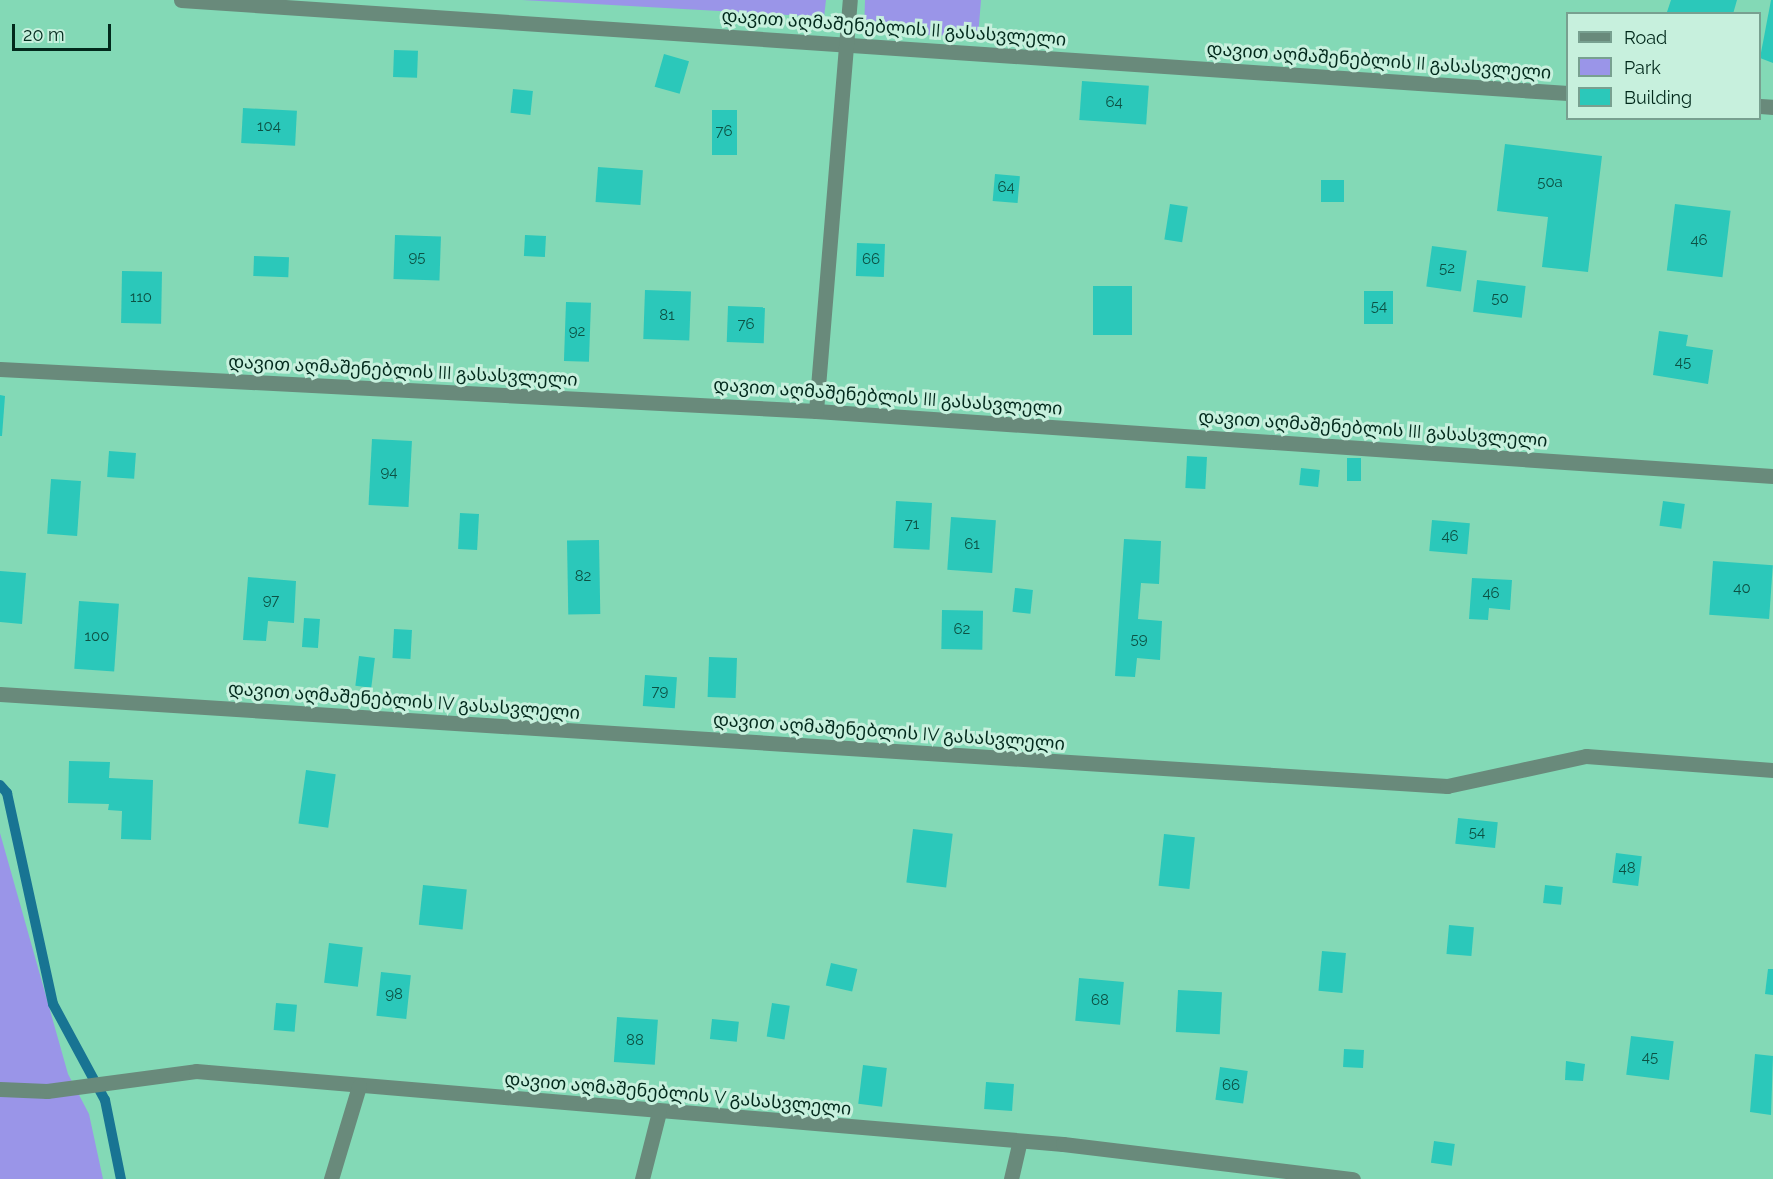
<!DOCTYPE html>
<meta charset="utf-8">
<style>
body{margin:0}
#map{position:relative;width:1773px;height:1179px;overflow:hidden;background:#83d9b6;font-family:Raleway,"Noto Sans Georgian",sans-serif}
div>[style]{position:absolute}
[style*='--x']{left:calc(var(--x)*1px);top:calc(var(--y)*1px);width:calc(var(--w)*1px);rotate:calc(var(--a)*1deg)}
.green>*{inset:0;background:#9a95e8}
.stream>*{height:10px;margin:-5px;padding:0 5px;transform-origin:5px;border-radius:5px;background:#187493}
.building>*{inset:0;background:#2bc8ba;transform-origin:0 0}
.minor>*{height:15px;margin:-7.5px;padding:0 7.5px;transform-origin:7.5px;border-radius:7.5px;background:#698a7b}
span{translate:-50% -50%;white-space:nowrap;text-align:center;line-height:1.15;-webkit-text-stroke:6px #c7f0dd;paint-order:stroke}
.number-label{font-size:15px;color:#0c5144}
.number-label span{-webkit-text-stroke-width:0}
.street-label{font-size:18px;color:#02291c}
.legend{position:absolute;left:1566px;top:12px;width:195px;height:108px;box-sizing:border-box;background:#c7f0dd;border:2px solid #78a090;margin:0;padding:8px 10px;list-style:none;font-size:18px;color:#02291c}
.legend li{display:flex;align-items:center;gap:12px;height:30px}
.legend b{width:30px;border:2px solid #78a090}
.scale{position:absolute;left:12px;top:24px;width:99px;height:27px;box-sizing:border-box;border:3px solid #02291c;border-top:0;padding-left:8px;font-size:18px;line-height:21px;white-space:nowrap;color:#02291c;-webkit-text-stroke:4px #c7f0dd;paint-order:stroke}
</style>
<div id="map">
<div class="green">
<i style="clip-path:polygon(522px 0,826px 0,824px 17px)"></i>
<i style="clip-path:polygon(865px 0,981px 0,978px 37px,864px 32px)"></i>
<i style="clip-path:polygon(0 833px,68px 1074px,89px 1114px,103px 1179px,0 1179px)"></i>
</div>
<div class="stream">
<i style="--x:0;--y:785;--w:11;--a:49"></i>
<i style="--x:7;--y:793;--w:216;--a:77.7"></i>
<i style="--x:53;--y:1004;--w:109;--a:61.6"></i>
<i style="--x:105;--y:1100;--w:81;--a:78.6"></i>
</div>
<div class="building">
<i style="clip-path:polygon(1671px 0,1737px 0,1733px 14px,1673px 14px,1667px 12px)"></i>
<i style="clip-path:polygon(1771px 0,1773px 0,1773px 63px,1760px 58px)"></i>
<i style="left:394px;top:50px;width:24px;height:27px;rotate:2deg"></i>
<i style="left:664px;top:54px;width:26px;height:34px;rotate:16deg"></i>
<i style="left:1082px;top:81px;width:67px;height:39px;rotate:4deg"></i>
<i style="left:513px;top:89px;width:20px;height:24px;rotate:6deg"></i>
<i style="left:243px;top:108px;width:54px;height:35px;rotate:3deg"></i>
<i style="left:712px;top:110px;width:25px;height:45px"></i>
<i style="clip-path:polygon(1505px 144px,1602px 156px,1588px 272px,1542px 267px,1548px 217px,1497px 211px)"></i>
<i style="left:598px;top:167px;width:45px;height:35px;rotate:4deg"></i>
<i style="left:995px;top:174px;width:25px;height:27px;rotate:5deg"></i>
<i style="left:1321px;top:180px;width:23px;height:22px"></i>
<i style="left:1170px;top:204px;width:18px;height:36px;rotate:9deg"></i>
<i style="left:1675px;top:204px;width:56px;height:67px;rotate:7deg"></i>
<i style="left:395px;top:235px;width:46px;height:44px;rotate:2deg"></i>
<i style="left:525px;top:235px;width:21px;height:21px;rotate:3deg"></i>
<i style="left:857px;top:243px;width:28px;height:33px;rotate:2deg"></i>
<i style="left:1432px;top:246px;width:35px;height:41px;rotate:8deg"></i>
<i style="left:254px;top:256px;width:35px;height:20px;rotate:2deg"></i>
<i style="left:122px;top:271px;width:40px;height:52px;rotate:1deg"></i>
<i style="left:1477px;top:280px;width:49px;height:32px;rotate:7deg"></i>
<i style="left:1093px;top:286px;width:39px;height:49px"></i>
<i style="left:645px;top:290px;width:46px;height:49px;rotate:2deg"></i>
<i style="left:1364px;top:291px;width:29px;height:33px"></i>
<i style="left:566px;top:302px;width:25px;height:59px;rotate:2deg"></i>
<i style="left:728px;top:306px;width:37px;height:36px;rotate:2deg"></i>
<i style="clip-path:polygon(1659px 331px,1688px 335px,1686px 346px,1713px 350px,1708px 384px,1653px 375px)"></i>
<i style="clip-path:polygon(0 395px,5px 396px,2px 436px,0 436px)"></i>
<i style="left:372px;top:439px;width:40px;height:66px;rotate:3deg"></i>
<i style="left:109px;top:451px;width:27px;height:26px;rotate:4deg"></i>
<i style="left:1187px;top:456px;width:20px;height:32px;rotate:3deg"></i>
<i style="left:1347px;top:458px;width:14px;height:23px"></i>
<i style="left:1301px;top:468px;width:19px;height:17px;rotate:6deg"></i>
<i style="left:51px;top:479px;width:30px;height:55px;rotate:4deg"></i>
<i style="left:896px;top:501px;width:36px;height:47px;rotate:3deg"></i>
<i style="left:1663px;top:501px;width:22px;height:25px;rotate:8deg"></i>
<i style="left:460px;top:513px;width:19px;height:36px;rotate:3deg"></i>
<i style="left:951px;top:517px;width:45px;height:53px;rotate:4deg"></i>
<i style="left:1432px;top:520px;width:38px;height:31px;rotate:5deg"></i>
<i style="clip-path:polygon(1124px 539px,1161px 541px,1159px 584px,1141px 583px,1138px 619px,1162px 621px,1160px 660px,1137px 658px,1135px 677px,1115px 676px)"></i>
<i style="left:599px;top:540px;width:74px;height:32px;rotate:89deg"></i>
<i style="left:1713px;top:561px;width:60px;height:54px;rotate:4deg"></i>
<i style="clip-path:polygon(0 571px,26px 573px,22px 624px,0 622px)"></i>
<i style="clip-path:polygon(248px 577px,296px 581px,294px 623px,268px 621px,266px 641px,243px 640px)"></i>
<i style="clip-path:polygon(1472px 578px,1512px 580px,1510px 610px,1489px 608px,1488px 620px,1469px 619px)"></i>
<i style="left:1015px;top:588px;width:18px;height:24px;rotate:6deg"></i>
<i style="left:79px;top:601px;width:40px;height:68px;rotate:4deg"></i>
<i style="left:942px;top:610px;width:41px;height:39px;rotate:1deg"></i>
<i style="left:304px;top:618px;width:16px;height:29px;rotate:4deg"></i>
<i style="left:394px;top:629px;width:18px;height:29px;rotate:3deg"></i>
<i style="left:359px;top:656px;width:16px;height:30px;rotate:7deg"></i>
<i style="left:709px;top:657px;width:28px;height:40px;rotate:2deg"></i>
<i style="left:645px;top:675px;width:32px;height:31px;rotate:4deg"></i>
<i style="clip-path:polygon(69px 761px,110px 762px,109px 778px,153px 780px,151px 840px,121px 839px,122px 811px,108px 810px,109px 804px,68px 803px)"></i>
<i style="left:306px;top:770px;width:30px;height:54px;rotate:8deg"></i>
<i style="left:1458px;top:818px;width:40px;height:26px;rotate:6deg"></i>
<i style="left:913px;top:829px;width:40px;height:54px;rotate:7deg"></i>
<i style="left:1164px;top:834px;width:31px;height:52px;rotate:6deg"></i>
<i style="left:1616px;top:853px;width:26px;height:30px;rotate:7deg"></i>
<i style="left:423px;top:885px;width:44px;height:40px;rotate:6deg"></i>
<i style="left:1545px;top:885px;width:18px;height:18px;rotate:6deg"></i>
<i style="left:1449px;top:925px;width:25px;height:29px;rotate:5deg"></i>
<i style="left:329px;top:943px;width:34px;height:40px;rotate:7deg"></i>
<i style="left:1322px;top:951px;width:24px;height:40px;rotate:5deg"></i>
<i style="left:831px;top:963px;width:27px;height:23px;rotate:13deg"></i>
<i style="clip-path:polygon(1768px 969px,1773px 969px,1773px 995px,1765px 994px)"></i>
<i style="left:381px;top:972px;width:30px;height:44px;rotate:6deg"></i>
<i style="left:1079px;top:978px;width:45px;height:43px;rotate:5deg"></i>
<i style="left:1178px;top:990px;width:44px;height:42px;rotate:3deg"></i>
<i style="left:276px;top:1003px;width:21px;height:27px;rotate:5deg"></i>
<i style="left:772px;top:1003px;width:18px;height:34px;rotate:9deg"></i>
<i style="left:617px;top:1017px;width:41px;height:45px;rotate:4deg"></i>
<i style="left:712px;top:1019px;width:27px;height:20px;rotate:6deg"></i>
<i style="left:1631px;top:1036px;width:43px;height:39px;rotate:7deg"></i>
<i style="left:1344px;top:1049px;width:20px;height:18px;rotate:3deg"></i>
<i style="clip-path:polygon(1755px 1054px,1773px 1056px,1771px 1115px,1750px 1112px)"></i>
<i style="clip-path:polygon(1566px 1061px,1585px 1064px,1583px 1081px,1565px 1080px)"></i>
<i style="left:863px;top:1065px;width:24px;height:39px;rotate:7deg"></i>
<i style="left:1220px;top:1067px;width:28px;height:33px;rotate:8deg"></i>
<i style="left:986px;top:1082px;width:28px;height:27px;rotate:4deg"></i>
<i style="left:1434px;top:1141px;width:21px;height:22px;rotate:8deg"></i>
</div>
<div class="minor">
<i style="--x:181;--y:0;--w:1390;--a:3.84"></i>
<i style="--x:1760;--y:106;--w:13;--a:4"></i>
<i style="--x:0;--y:369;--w:817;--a:2.95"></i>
<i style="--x:816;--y:411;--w:959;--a:3.89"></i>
<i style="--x:816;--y:411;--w:412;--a:-85.3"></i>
<i style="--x:0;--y:694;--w:1450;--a:3.64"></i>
<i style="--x:1447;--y:786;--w:142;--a:-12.2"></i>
<i style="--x:1586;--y:756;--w:188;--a:4.3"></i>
<i style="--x:0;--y:1089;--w:47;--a:2.4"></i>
<i style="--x:47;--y:1091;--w:150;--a:-7.6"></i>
<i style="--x:196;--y:1071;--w:870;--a:4.81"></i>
<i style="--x:1063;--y:1144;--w:292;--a:6.9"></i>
<i style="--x:331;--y:1179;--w:97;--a:-73.2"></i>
<i style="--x:642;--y:1179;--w:69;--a:-75.8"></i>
<i style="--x:1011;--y:1179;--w:36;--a:-77"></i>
</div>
<div class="number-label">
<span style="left:1114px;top:103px">64</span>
<span style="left:269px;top:127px">104</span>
<span style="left:724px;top:132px">76</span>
<span style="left:1550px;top:183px">50a</span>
<span style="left:1006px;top:188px">64</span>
<span style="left:1699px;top:241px">46</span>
<span style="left:417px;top:258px">95</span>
<span style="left:871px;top:260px">66</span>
<span style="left:1447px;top:269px">52</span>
<span style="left:141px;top:298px">110</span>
<span style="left:1500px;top:299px">50</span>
<span style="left:1379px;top:307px">54</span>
<span style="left:667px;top:316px">81</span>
<span style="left:746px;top:325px">76</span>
<span style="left:577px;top:332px">92</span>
<span style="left:1683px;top:363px">45</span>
<span style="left:389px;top:473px">94</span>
<span style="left:912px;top:525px">71</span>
<span style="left:1450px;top:537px">46</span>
<span style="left:972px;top:545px">61</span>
<span style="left:583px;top:577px">82</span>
<span style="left:1742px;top:589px">40</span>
<span style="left:1491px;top:594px">46</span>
<span style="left:271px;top:601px">97</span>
<span style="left:962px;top:630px">62</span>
<span style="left:97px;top:637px">100</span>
<span style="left:1139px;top:640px">59</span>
<span style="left:660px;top:692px">79</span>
<span style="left:1477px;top:833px">54</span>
<span style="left:1627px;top:869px">48</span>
<span style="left:394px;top:995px">98</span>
<span style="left:1100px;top:1001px">68</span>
<span style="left:635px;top:1041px">88</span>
<span style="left:1650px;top:1058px">45</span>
<span style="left:1231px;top:1086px">66</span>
</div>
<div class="street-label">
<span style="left:894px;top:28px;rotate:4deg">დავით აღმაშენებლის II გასასვლელი</span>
<span style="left:1379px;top:61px;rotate:4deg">დავით აღმაშენებლის II გასასვლელი</span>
<span style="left:403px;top:371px;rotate:3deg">დავით აღმაშენებლის III გასასვლელი</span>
<span style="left:888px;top:397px;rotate:4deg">დავით აღმაშენებლის III გასასვლელი</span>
<span style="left:1373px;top:429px;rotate:4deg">დავით აღმაშენებლის III გასასვლელი</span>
<span style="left:404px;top:701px;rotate:4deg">დავით აღმაშენებლის IV გასასვლელი</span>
<span style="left:889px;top:732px;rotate:4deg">დავით აღმაშენებლის IV გასასვლელი</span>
<span style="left:678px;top:1094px;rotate:5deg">დავით აღმაშენებლის V გასასვლელი</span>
</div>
<ul class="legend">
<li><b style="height:8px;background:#698a7b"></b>Road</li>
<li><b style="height:16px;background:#9a95e8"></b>Park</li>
<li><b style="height:16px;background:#2bc8ba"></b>Building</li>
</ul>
<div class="scale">20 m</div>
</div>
